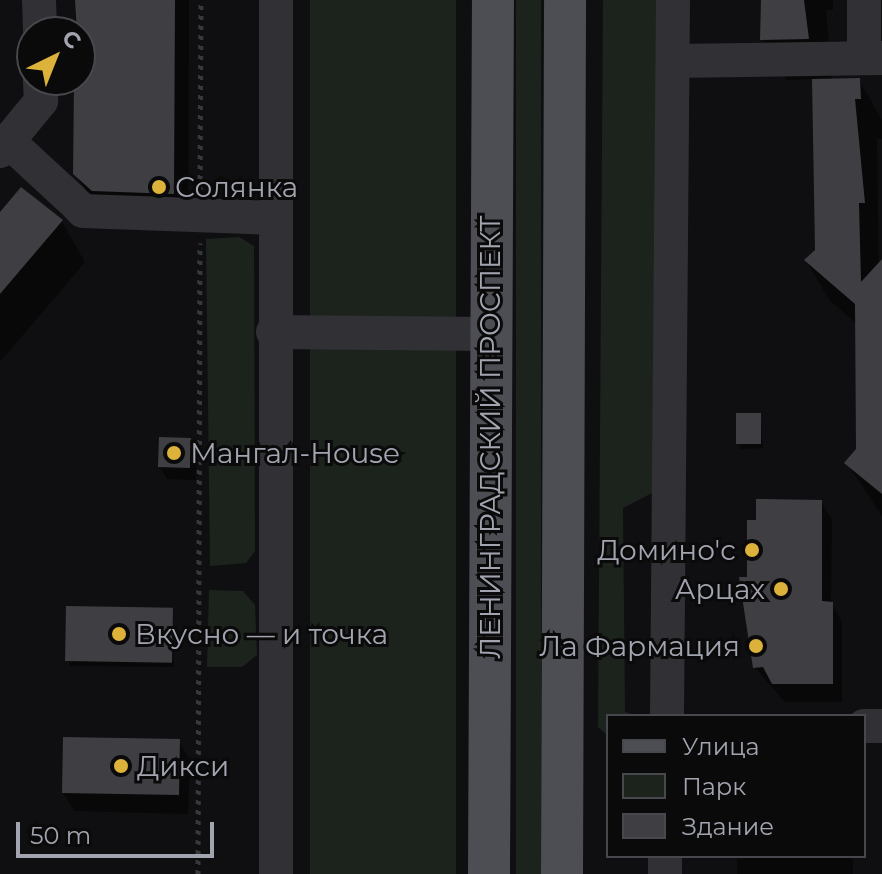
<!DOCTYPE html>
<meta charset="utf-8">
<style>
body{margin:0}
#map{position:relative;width:882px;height:874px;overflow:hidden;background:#0f0f11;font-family:Montserrat,sans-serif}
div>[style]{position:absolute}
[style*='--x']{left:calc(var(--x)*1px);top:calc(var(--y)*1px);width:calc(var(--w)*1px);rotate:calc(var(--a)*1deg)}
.green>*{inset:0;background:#1c231d;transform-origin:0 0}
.shadow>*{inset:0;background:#0007;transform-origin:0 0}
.building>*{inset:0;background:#3f3f43;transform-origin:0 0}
.path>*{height:5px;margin-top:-2.5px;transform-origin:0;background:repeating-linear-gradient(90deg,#37383c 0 4px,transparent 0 10px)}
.minor>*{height:34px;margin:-17px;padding:0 17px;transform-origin:17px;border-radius:17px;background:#313135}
.major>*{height:42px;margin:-21px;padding:0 21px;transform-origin:21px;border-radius:21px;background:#4d4e54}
.dots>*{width:22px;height:22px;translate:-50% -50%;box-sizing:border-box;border:4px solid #0b0a0b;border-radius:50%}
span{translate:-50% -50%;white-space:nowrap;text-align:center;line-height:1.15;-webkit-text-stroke:6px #0b0a0b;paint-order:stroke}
.poi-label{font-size:28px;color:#a2a5b0}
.left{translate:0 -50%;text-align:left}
.right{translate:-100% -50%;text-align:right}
.street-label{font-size:28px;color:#a2a5b0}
.legend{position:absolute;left:606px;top:714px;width:260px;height:144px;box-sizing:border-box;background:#0b0a0b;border:2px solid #47484d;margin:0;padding:10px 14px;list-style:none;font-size:24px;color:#a2a5b0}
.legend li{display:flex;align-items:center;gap:16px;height:40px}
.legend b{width:40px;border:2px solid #47484d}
.north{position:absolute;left:16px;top:16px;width:80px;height:80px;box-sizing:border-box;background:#0b0a0b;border:2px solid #47484d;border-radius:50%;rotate:43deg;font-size:22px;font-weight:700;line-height:32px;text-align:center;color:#a2a5b0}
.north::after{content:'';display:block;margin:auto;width:28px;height:36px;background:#ddb23b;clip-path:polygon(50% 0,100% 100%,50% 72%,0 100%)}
.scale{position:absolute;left:16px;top:822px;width:198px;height:36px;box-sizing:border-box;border:4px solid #a2a5b0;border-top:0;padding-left:10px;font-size:24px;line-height:28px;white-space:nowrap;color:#a2a5b0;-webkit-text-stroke:6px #0b0a0b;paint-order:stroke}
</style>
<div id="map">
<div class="green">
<i style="left:310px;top:0;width:146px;height:874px"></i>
<i style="left:516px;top:0;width:25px;height:874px"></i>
<i style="clip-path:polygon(603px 0,658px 0,656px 491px,623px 508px,625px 712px,637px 716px,608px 716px,608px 736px,598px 727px)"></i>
<i style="clip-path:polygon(239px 237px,254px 246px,255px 551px,246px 563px,210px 566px,206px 239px)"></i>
<i style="clip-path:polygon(209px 590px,243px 591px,255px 605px,257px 655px,242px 667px,207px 667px)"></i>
</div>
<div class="shadow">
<i style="clip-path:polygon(77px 0,189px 0,188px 220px,91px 200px,75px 173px)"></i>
<i style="clip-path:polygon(763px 0,833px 0,833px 10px,826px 10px,832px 81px,859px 80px,882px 120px,882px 139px,877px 139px,882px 516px,847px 463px,858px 450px,857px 324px,830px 301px,806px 261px,817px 251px,814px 79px,786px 80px,762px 39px)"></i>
<i style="clip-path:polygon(21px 190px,62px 222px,85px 262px,0 362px,0 215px)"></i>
<i style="clip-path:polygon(760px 415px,763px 448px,741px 449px,738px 443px)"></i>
<i style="clip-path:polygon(190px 440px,197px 452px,196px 480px,167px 479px,160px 467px)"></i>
<i style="clip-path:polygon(821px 502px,832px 520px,831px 603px,842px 622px,842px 702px,785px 702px,755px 668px,741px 579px,749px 579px,758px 522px)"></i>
<i style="clip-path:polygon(172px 610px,174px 667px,71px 666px,68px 661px)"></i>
<i style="clip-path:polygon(179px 742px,190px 760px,188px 814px,74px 811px,63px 792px)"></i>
<i style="left:737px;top:856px;width:116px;height:18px"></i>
</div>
<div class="building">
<i style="clip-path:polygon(75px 0,175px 0,174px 194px,92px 191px,73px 174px,74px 80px,80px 80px)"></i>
<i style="clip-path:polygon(761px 0,804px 0,809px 39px,760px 40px)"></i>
<i style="clip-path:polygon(860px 78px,861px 99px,855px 99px,865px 203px,859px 203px,861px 282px,882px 259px,882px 494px,844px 463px,856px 449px,855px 304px,804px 260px,815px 250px,812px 79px)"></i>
<i style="clip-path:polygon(21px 187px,63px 220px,0 294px,0 212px)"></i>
<i style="left:736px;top:413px;width:25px;height:31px"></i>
<i style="left:159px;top:437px;width:32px;height:30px;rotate:2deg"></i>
<i style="clip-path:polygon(756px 499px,822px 500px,822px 601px,833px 602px,833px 684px,772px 684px,763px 667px,753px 668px,739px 577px,747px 577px,747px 520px,756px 520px)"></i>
<i style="left:66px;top:606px;width:107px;height:55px;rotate:1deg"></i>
<i style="left:63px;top:737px;width:117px;height:56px;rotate:1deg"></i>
</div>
<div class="path">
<i style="--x:200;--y:189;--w:189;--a:-89.7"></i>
<i style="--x:198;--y:874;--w:631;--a:-89.82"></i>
</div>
<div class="minor">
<i style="--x:39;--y:0;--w:32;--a:88"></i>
<i style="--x:864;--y:58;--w:58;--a:-90"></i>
<i style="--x:673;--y:61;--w:209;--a:-0.8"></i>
<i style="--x:8;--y:141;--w:87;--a:42.7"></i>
<i style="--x:0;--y:151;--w:65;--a:-50.6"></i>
<i style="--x:41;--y:101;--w:21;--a:-93"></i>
<i style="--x:77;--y:205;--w:8;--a:45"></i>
<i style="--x:83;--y:211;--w:192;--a:2.1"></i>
<i style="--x:273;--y:332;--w:217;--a:0.5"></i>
<i style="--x:667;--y:716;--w:716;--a:-89.52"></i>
<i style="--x:864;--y:726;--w:18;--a:0"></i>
<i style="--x:276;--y:874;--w:874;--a:-90"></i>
<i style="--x:665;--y:874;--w:18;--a:-90"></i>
</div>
<div class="major">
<i style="--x:489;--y:874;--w:874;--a:-89.74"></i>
<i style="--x:562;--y:874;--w:874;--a:-89.8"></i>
</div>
<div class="dots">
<i style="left:159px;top:187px;background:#ddb23b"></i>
<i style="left:174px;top:453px;background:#ddb23b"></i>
<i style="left:752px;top:550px;background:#ddb23b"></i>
<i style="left:781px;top:589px;background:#ddb23b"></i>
<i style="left:119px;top:634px;background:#ddb23b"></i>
<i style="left:756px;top:646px;background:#ddb23b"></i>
<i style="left:121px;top:766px;background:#ddb23b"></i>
</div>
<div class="poi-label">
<span class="left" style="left:175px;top:187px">Солянка</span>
<span class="left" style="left:190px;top:453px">Мангал-House</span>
<span class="right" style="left:736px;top:550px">Домино'c</span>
<span class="right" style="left:765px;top:589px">Арцах</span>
<span class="left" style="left:135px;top:634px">Вкусно — и точка</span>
<span class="right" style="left:740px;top:646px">Ла Фармация</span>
<span class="left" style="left:137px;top:766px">Дикси</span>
</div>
<div class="street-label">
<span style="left:490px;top:437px;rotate:-90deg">ЛЕНИНГРАДСКИЙ ПРОСПЕКТ</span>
</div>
<ul class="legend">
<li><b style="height:10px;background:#4d4e54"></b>Улица</li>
<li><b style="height:22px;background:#1c231d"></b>Парк</li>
<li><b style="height:22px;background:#3f3f43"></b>Здание</li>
</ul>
<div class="north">С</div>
<div class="scale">50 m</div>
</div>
